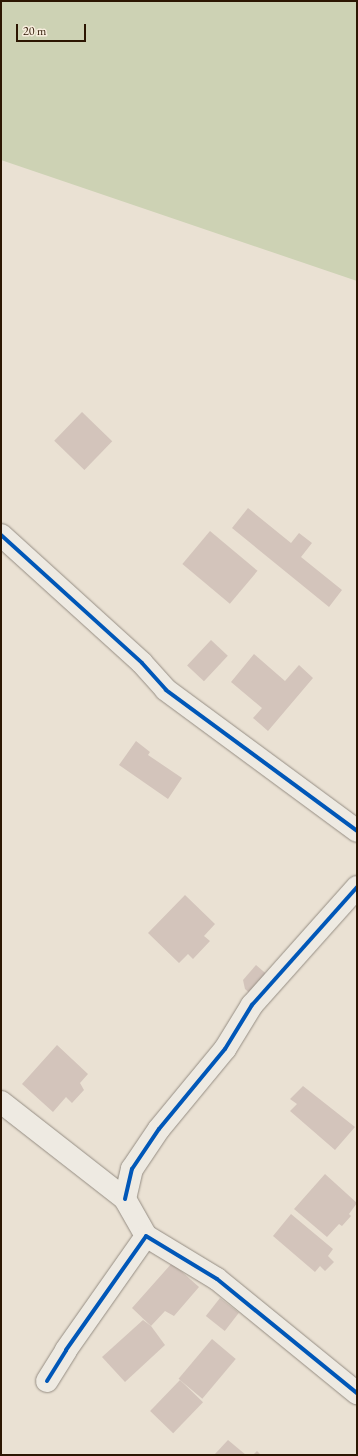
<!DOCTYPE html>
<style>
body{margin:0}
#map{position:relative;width:358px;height:1456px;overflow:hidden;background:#eae1d3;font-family:"EB Garamond",serif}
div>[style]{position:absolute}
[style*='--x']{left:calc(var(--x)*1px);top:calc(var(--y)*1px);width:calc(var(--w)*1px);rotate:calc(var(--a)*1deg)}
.green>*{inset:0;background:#cdd2b4}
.building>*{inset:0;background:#d3c4bb;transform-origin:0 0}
.roads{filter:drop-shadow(0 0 1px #958d83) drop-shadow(0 0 1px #958d83)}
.minor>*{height:22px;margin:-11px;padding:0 11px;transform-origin:11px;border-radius:11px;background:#eeeae2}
.cycleway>*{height:4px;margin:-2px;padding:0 2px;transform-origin:2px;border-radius:2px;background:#0057b8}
span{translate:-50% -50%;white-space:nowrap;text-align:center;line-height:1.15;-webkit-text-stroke:4px #f7eddd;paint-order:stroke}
.frame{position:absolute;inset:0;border:2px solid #2c1602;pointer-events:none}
.scale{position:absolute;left:16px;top:24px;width:70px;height:18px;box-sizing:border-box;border:2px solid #2c1602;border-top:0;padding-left:5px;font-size:12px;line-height:14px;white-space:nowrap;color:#2c1602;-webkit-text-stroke:3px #f7eddd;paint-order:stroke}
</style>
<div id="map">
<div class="green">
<i style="clip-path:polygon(1px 1px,357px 1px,357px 281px,1px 160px)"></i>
</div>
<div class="building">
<i style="left:82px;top:412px;width:42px;height:40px;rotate:44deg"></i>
<i style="clip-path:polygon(248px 508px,291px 543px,299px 533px,312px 543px,301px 557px,342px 590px,329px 607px,232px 528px)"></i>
<i style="left:210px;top:531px;width:62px;height:43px;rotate:40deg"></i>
<i style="left:211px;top:640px;width:23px;height:35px;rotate:43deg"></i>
<i style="clip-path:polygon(254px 654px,285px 681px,299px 665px,313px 678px,268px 731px,253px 718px,262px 708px,231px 682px)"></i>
<i style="clip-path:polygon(136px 741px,150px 752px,148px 755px,182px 778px,168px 799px,119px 765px)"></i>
<i style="clip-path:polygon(185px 895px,215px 924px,204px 936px,210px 941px,193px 959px,188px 954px,179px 963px,148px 933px)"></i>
<i style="clip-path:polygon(256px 965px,270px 977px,253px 996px,245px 989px,243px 980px)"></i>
<i style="clip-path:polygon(57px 1045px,88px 1074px,80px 1083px,84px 1090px,72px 1103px,66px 1097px,53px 1112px,22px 1084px)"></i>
<i style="clip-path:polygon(303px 1086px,355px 1127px,335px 1150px,290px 1111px,297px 1104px,290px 1099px)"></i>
<i style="clip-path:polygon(325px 1174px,357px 1203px,349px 1214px,351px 1216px,342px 1226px,339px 1224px,327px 1237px,294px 1209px)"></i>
<i style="clip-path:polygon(291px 1214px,333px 1249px,328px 1256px,334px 1262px,325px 1271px,320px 1266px,315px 1272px,273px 1236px)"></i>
<i style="clip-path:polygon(172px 1263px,199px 1287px,174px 1316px,165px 1311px,151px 1326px,132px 1308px)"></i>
<i style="left:220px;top:1298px;width:24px;height:23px;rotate:38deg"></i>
<i style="clip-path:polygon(143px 1320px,151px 1326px,165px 1345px,125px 1382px,102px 1357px)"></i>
<i style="left:212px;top:1339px;width:31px;height:52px;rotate:40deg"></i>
<i style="left:180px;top:1380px;width:32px;height:43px;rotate:44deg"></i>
<i style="clip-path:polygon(228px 1440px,246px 1455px,214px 1455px)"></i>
<i style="clip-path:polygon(257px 1451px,261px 1455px,253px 1455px)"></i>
</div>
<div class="roads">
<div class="minor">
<i style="--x:1;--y:535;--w:190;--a:42.2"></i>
<i style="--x:142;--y:663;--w:36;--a:48"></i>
<i style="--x:166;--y:690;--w:237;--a:36.4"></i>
<i style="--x:1;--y:1102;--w:157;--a:38"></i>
<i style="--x:125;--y:1199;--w:43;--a:60.4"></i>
<i style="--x:125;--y:1199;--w:31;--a:-77"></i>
<i style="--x:132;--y:1169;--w:48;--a:-56"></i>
<i style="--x:159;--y:1129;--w:104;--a:-50.5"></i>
<i style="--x:225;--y:1049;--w:52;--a:-58.5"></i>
<i style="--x:252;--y:1005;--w:158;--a:-48.3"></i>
<i style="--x:47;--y:1381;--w:36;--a:-58"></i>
<i style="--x:66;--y:1350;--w:139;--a:-54.9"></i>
<i style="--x:146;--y:1236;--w:83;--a:31.2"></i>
<i style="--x:217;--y:1279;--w:181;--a:39.2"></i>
</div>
</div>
<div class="cycleway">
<i style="--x:1;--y:535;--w:190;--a:42.2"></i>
<i style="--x:142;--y:663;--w:36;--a:48"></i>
<i style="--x:166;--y:690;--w:237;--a:36.4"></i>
<i style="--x:125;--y:1199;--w:31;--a:-77"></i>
<i style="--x:132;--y:1169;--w:48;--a:-56"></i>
<i style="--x:159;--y:1129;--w:104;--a:-50.5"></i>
<i style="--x:225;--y:1049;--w:52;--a:-58.5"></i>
<i style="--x:252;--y:1005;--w:158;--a:-48.3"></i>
<i style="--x:47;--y:1381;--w:36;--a:-58"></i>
<i style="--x:66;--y:1350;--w:139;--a:-54.9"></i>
<i style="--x:146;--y:1236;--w:83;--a:31.2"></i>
<i style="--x:217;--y:1279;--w:181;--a:39.2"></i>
</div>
<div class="frame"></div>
<div class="scale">20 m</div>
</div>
